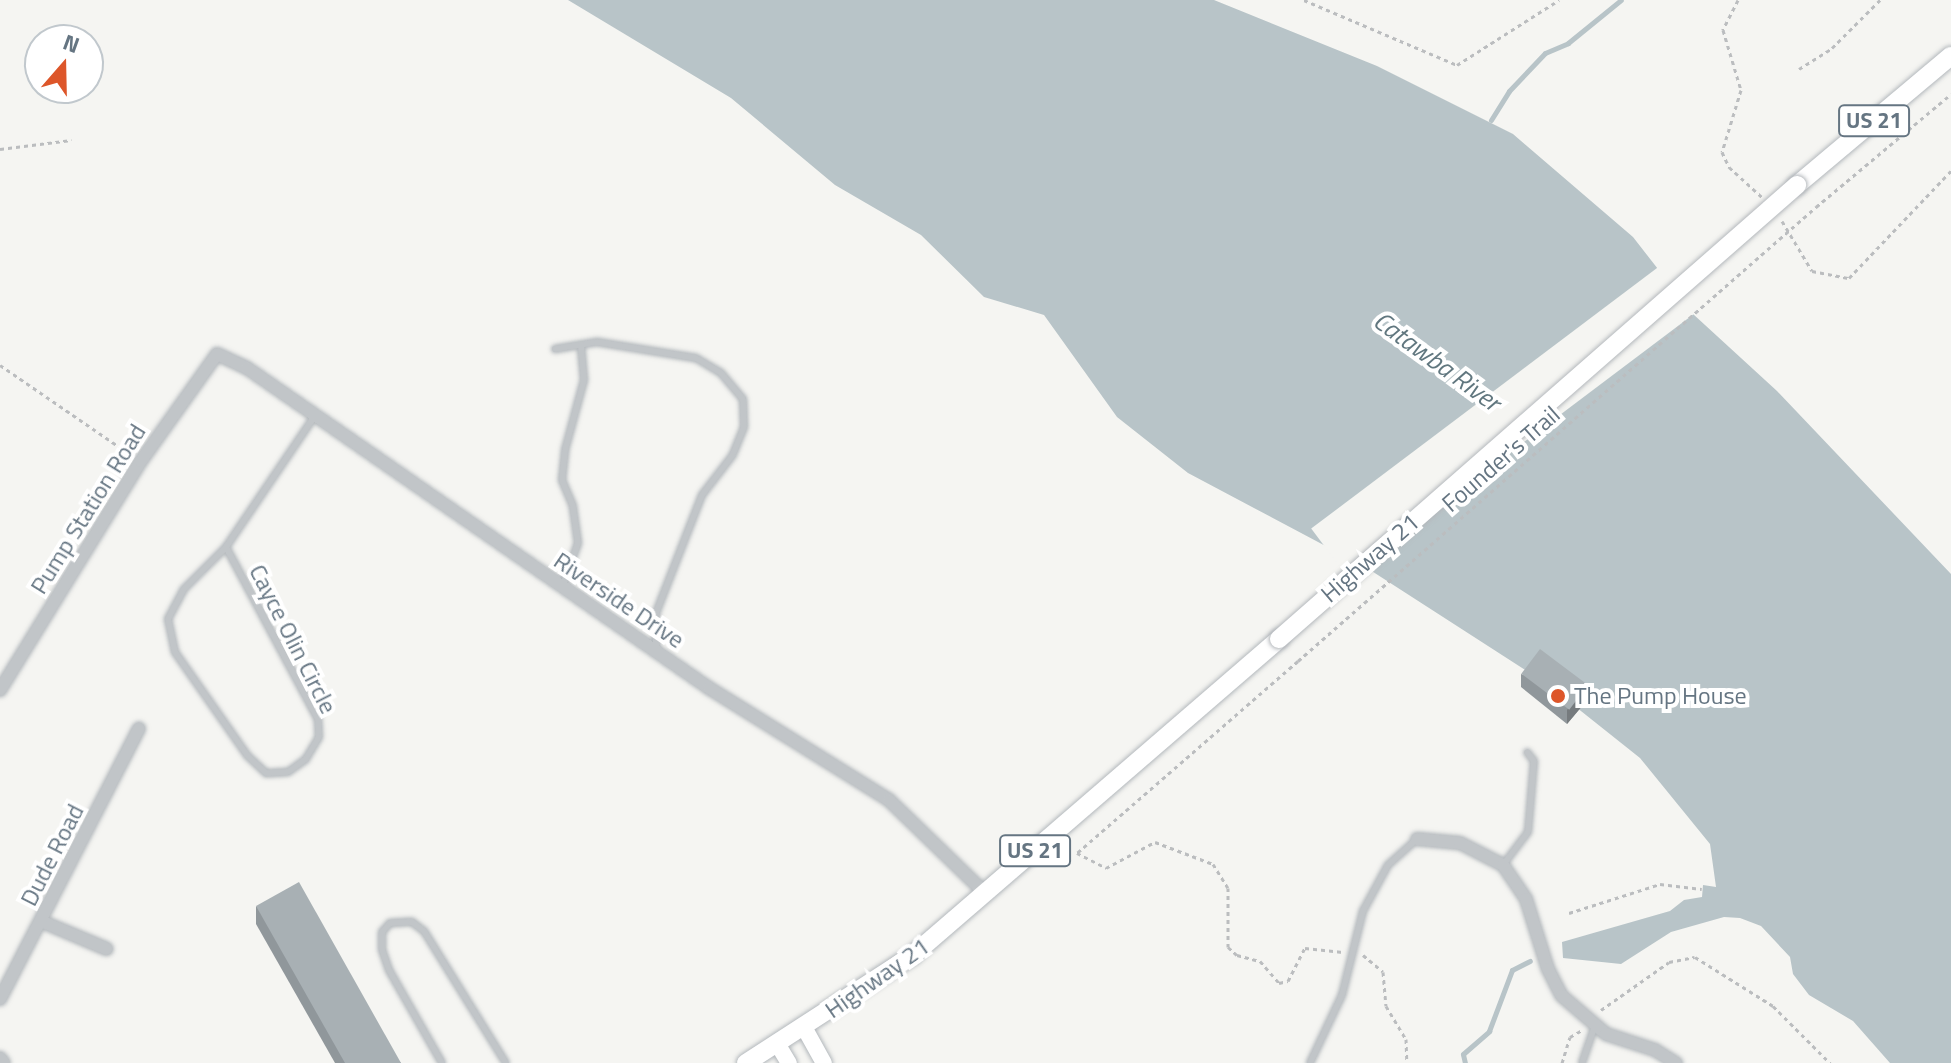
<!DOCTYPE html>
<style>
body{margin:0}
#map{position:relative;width:1951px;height:1063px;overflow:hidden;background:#f5f5f2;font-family:"Titillium Web",sans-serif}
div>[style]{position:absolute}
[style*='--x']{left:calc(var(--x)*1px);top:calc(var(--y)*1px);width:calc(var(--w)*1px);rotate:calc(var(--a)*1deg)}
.water>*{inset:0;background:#b8c4c8}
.pier>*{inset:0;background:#f5f5f2;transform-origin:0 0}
.stream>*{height:5px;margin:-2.5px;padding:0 2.5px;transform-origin:2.5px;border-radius:2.5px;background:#b8c4c8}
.path>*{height:3px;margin-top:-1.5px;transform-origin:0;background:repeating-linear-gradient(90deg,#bbbdbf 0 4px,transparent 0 8px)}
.roads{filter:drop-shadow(0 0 2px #b3b8bc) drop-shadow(0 0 2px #b3b8bc)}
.lane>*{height:6px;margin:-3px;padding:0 3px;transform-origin:3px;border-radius:3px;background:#c1c5c8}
.street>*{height:12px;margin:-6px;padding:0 6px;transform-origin:6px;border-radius:6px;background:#c1c5c8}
.secondary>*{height:16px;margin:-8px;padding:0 8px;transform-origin:8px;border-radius:8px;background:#fff}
.primary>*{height:18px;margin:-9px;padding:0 9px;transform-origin:9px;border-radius:9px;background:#fff}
.path-bridge>*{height:3px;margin-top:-1.5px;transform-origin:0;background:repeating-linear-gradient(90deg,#bbbdbf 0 4px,transparent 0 8px)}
.bridges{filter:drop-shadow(0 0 2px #b4b8bc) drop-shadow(0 0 2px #b4b8bc)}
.primary-bridge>*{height:18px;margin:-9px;padding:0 9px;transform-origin:9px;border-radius:9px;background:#fff}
.wall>*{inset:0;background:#90979b}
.shaded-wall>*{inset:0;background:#767b7e}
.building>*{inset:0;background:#a8b0b4;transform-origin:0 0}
.dots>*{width:22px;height:22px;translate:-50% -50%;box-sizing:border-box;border:4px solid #fff;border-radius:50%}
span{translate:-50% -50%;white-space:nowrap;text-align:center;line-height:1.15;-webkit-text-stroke:8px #fff;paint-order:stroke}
.shield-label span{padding:2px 6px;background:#fff;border:2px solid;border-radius:6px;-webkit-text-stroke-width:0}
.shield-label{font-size:22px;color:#657582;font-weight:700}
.street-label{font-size:24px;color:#657582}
.poi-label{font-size:24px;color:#657582}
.left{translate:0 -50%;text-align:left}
.water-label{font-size:26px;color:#61777f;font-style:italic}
.north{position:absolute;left:24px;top:24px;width:80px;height:80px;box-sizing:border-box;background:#fff;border:2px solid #c1c8cd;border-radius:50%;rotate:20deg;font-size:22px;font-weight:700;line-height:32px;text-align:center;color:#657582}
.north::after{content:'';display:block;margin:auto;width:28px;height:36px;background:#dd562a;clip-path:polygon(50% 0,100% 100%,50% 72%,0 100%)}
</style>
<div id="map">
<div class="water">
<i style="clip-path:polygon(568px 0,1214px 0,1377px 66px,1513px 134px,1633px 237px,1693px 314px,1777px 391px,1951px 574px,1951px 1063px,1890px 1063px,1853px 1021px,1809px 995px,1793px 974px,1790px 957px,1761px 926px,1740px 918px,1724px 917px,1671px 932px,1621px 964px,1563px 958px,1562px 942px,1670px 911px,1684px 900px,1702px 897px,1703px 885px,1716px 887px,1710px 844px,1640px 758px,1547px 684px,1367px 568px,1188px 473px,1117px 417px,1044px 315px,984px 297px,921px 235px,835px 185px,731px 98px)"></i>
</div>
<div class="pier">
<i style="left:1661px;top:265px;width:59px;height:438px;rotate:53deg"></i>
</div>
<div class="stream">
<i style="--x:1491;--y:120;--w:34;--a:-58"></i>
<i style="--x:1509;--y:91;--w:52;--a:-46.5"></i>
<i style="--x:1545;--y:53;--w:25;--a:-23"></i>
<i style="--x:1568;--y:43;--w:68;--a:-39.1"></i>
<i style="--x:1465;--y:1063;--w:9;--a:-103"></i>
<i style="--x:1463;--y:1054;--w:35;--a:-41"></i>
<i style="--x:1489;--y:1031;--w:65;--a:-69.3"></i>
<i style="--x:1512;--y:970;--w:20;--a:-27"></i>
</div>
<div class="path">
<i style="--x:1304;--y:0;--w:166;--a:23"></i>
<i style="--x:1457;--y:65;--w:121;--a:-32.5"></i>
<i style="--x:1738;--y:0;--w:34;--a:117"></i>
<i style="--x:1723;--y:30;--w:63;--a:73.3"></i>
<i style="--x:1741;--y:90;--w:65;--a:107"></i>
<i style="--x:1722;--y:152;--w:17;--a:65"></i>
<i style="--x:1729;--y:167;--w:45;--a:42.3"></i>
<i style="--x:1799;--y:69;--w:39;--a:-32"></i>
<i style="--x:1832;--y:48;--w:68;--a:-45"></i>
<i style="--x:0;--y:149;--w:72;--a:-7.2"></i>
<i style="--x:1816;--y:207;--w:176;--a:-39.9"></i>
<i style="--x:1782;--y:221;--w:58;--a:59"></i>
<i style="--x:1812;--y:271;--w:38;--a:11"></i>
<i style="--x:1849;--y:278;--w:148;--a:-46.4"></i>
<i style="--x:0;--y:365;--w:159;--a:34.5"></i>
<i style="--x:1298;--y:661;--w:293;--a:139"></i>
<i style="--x:1077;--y:853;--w:33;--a:27"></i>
<i style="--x:1106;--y:868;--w:55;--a:-28"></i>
<i style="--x:1155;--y:842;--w:62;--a:20.8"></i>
<i style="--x:1213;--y:864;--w:28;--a:58"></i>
<i style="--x:1228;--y:888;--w:59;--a:90"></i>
<i style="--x:1228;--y:947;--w:12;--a:42"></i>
<i style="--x:1237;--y:955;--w:24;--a:15"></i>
<i style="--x:1260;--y:961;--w:29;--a:49"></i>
<i style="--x:1279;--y:983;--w:9;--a:-13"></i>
<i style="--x:1288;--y:981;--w:37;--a:-63"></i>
<i style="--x:1305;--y:948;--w:38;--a:6"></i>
<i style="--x:1569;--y:913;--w:96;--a:-17.7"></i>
<i style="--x:1660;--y:884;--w:42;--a:6.8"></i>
<i style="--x:1363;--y:955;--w:26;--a:40"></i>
<i style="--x:1383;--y:972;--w:34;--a:85"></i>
<i style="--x:1386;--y:1006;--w:39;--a:59"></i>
<i style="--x:1406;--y:1039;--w:24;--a:88"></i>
<i style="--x:1601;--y:1010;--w:83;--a:-35.2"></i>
<i style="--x:1669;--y:962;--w:26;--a:-11"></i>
<i style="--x:1695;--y:957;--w:92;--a:32.1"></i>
<i style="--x:1773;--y:1006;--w:81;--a:45"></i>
<i style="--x:1562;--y:1063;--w:27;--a:-73"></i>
<i style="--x:1570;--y:1037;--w:14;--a:-30"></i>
</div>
<div class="roads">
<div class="lane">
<i style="--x:555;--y:349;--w:43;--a:-9.5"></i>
<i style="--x:597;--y:342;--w:100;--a:9.2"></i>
<i style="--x:696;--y:358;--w:29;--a:31"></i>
<i style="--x:721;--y:373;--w:34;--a:50"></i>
<i style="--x:743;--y:399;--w:28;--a:88"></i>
<i style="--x:744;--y:427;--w:31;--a:112"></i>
<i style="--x:732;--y:456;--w:49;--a:127.6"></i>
<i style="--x:702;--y:495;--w:127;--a:111.3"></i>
<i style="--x:656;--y:613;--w:39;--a:90"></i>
<i style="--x:226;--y:547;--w:195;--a:61.9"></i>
<i style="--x:318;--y:719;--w:18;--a:87"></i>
<i style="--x:319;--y:737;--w:26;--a:121"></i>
<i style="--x:306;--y:759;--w:22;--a:144"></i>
<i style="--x:288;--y:772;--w:22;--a:177"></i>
<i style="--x:266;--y:773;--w:26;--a:-137"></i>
<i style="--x:247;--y:755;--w:126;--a:-125"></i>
<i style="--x:175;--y:652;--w:34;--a:-102"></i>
<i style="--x:168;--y:619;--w:34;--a:-62"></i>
<i style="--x:184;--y:589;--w:59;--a:-45"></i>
<i style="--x:226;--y:547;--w:157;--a:-55.9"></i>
<i style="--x:562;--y:588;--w:48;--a:-70.4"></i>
<i style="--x:578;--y:543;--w:37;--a:-98"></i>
<i style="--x:573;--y:506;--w:28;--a:-113"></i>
<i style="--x:562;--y:480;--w:30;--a:-84"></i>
<i style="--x:565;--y:450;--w:73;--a:-74.8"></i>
<i style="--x:584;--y:380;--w:35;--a:-95"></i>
<i style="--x:1503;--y:865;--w:41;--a:-52.9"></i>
<i style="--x:1528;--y:832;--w:71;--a:-85.2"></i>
<i style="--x:1534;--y:761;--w:11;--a:-128"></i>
<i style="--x:442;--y:1063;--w:107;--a:-119.7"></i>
<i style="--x:389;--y:970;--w:21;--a:-109"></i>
<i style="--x:382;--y:950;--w:18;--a:-90"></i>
<i style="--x:382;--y:932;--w:12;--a:-48"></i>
<i style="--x:390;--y:923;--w:22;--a:-3"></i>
<i style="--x:412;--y:922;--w:15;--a:37"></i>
<i style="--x:424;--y:931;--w:155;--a:58.2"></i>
<i style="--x:1310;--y:1063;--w:75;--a:-64.8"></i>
<i style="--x:1342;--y:995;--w:87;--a:-76"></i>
<i style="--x:1363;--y:911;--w:52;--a:-61.5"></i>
<i style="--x:1388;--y:865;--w:39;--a:-42"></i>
<i style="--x:1582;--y:1063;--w:39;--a:-71"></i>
</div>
<div class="street">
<i style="--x:0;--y:690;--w:269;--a:-58.4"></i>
<i style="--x:141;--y:461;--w:131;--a:-54.6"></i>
<i style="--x:217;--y:354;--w:33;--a:25"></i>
<i style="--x:247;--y:368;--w:562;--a:34.71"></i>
<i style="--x:709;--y:688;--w:212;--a:31.9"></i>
<i style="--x:889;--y:800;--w:135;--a:44.1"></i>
<i style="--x:1417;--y:839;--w:43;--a:5.3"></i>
<i style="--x:1460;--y:843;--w:48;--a:27.1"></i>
<i style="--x:1503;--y:865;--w:41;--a:55.9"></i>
<i style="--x:1526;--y:899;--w:73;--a:72.6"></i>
<i style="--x:1548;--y:969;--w:30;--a:63"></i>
<i style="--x:1562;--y:996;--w:58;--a:40.8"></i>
<i style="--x:1606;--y:1034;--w:52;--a:18.1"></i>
<i style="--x:1655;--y:1050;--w:25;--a:32"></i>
<i style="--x:43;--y:922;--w:69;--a:22.9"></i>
<i style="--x:0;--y:999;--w:304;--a:-62.8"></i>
<i style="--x:0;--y:1058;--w:6;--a:51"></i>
</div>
<div class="secondary">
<i style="--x:805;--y:1029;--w:39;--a:61"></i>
<i style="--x:778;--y:1045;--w:21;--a:59"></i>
</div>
<div class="primary">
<i style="--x:1797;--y:185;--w:201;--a:-40"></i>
<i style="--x:746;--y:1063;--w:199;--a:-32.9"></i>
<i style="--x:913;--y:955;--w:484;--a:-40.8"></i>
</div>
</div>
<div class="path-bridge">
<i style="--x:1298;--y:661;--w:689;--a:-41.23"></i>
</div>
<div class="bridges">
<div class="primary-bridge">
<i style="--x:1279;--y:639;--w:689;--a:-41.23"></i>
</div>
</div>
<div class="wall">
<i style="clip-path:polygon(1521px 674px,1588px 699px,1567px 724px,1521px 687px)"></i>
<i style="clip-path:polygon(256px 906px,401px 1063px,335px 1063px,256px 924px)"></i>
</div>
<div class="shaded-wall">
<i style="clip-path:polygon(1588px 685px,1588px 699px,1567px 724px,1567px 710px)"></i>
</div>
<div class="building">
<i style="left:1540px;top:649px;width:60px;height:31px;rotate:37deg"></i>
<i style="clip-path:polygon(299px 882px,401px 1063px,345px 1063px,256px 906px)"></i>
</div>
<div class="dots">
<i style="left:1558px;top:696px;background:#dd562a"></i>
</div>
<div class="shield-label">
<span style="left:1874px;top:121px">US 21</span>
<span style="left:1035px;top:851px">US 21</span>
</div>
<div class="street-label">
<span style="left:1501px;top:459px;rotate:-41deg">Founder's Trail</span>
<span style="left:88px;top:509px;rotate:-58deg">Pump Station Road</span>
<span style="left:1370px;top:558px;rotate:-41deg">Highway 21</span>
<span style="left:619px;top:600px;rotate:34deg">Riverside Drive</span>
<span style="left:293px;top:639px;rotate:63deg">Cayce Olin Circle</span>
<span style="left:52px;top:855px;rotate:-63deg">Dude Road</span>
<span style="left:877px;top:978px;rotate:-35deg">Highway 21</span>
</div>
<div class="poi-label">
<span class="left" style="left:1574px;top:696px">The Pump House</span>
</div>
<div class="water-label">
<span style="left:1437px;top:361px;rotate:36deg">Catawba River</span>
</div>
<div class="north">N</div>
</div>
